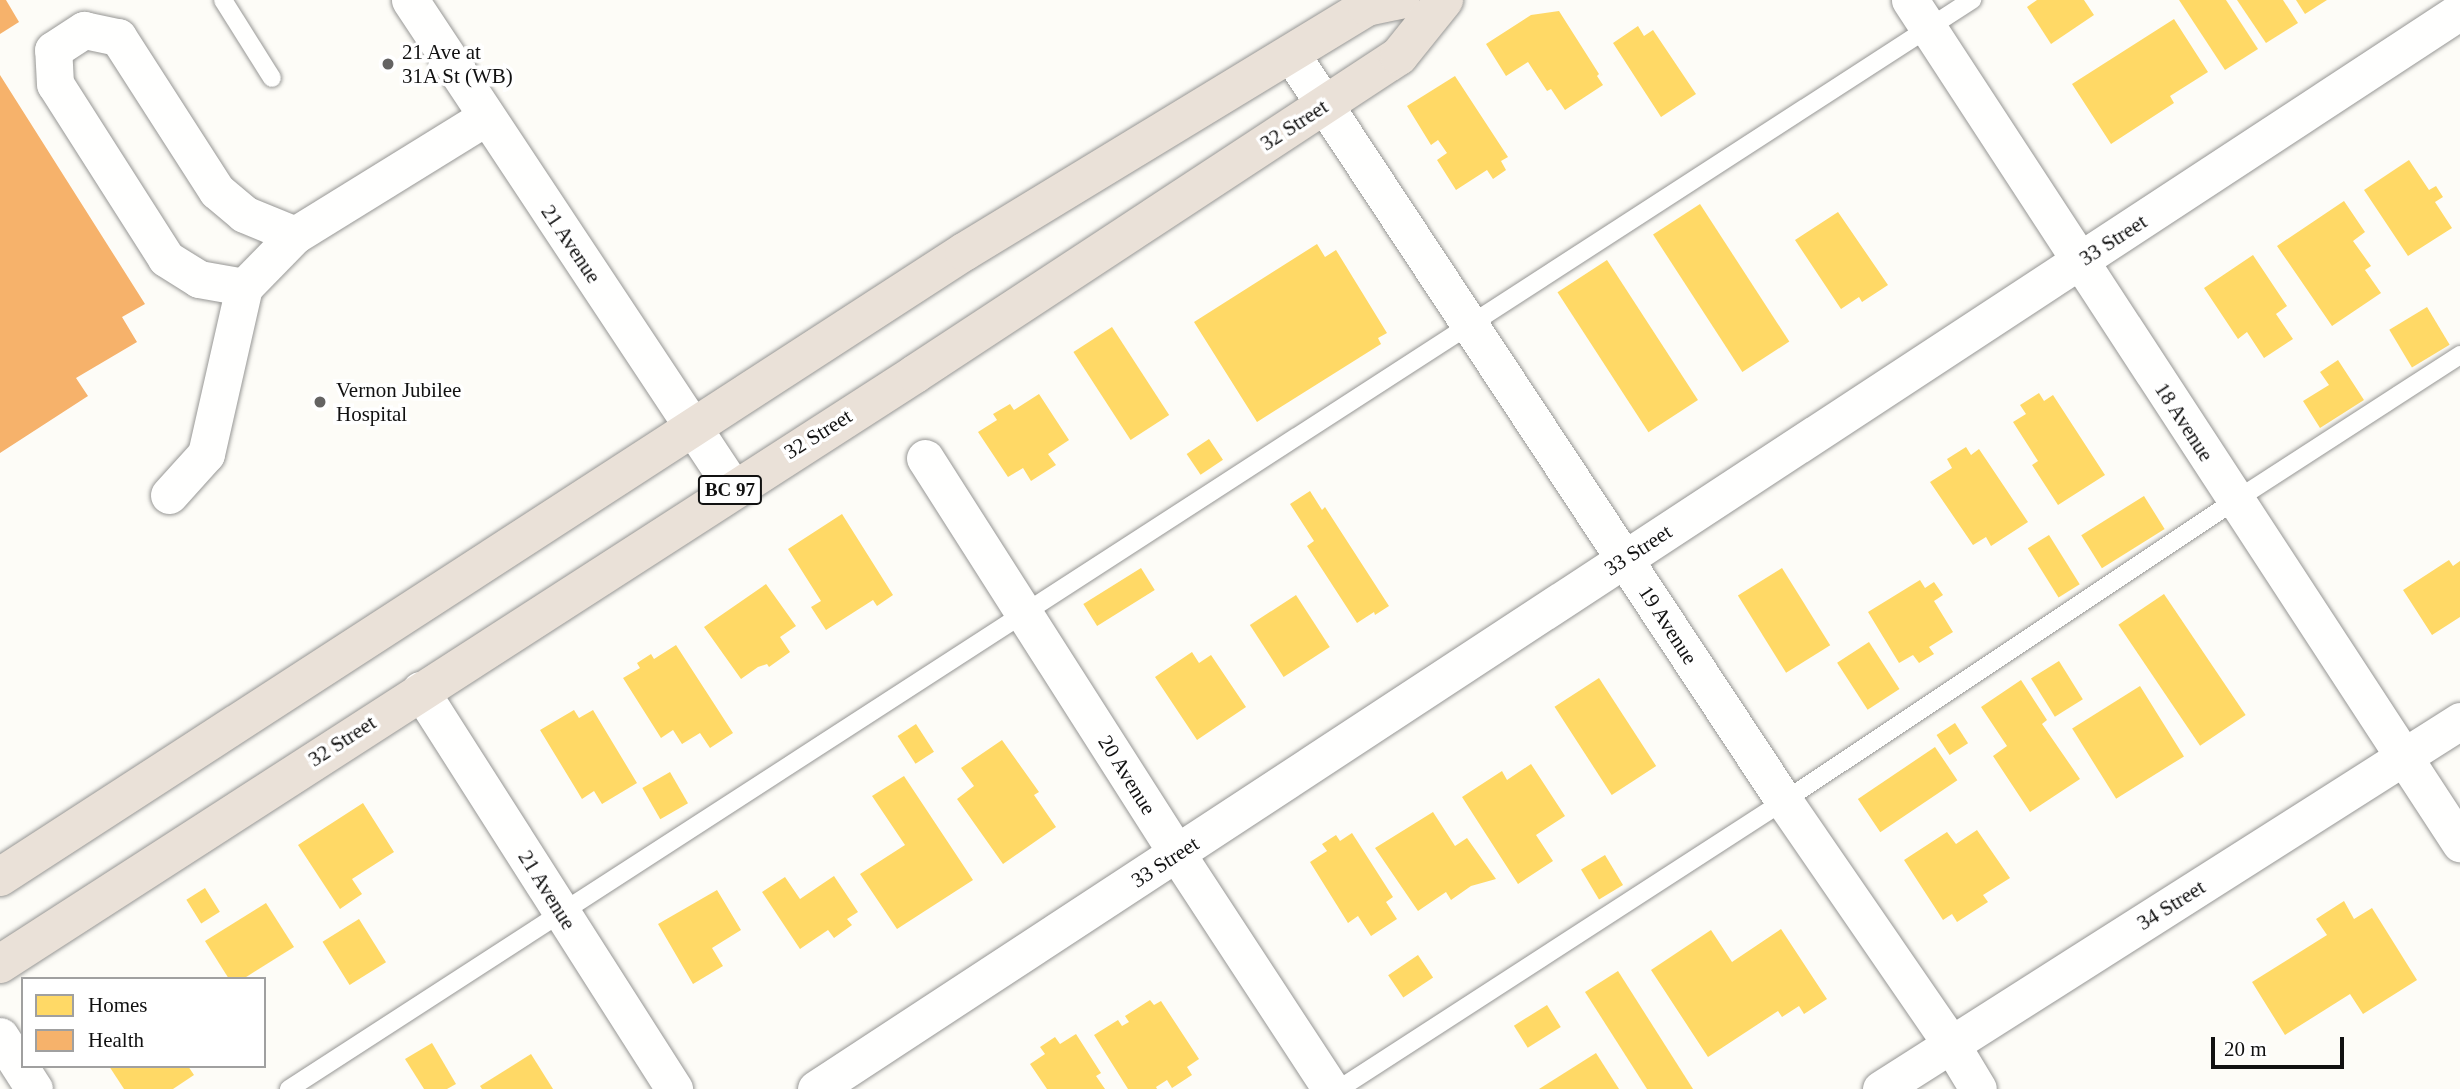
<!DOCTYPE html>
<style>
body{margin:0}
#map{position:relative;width:2460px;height:1089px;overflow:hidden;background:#fdfcf7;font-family:Georgia,serif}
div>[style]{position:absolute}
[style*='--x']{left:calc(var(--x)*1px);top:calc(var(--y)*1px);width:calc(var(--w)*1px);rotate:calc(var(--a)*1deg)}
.homes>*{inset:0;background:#ffd966;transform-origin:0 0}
.health>*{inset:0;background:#f6b26b}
.roads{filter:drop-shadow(0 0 2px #979795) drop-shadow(0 0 2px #979795)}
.lane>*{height:18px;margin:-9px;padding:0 9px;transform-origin:9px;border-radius:9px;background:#fffffe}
.street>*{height:37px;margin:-18.5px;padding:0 18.5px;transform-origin:18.5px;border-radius:18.5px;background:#fffffe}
.highway>*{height:38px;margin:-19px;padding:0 19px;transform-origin:19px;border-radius:19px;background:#eae1d8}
.dots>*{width:19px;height:19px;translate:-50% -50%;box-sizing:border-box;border:4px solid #fff;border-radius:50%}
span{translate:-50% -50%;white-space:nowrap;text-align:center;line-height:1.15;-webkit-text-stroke:7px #fff;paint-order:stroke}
.shield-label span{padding:2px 5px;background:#fff;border:2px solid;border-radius:5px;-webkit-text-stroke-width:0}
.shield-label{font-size:19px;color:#111;font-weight:700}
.poi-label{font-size:21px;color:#111}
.left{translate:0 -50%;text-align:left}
.street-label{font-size:21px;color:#111}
.legend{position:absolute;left:21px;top:977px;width:245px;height:91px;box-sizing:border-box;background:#fff;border:2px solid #a0a0a0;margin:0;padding:9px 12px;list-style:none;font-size:21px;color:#111}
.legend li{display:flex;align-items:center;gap:14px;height:35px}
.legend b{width:35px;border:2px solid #a0a0a0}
.scale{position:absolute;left:2211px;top:1037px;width:133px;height:32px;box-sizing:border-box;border:4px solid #111;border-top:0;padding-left:9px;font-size:21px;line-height:24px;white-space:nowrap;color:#111;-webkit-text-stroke:5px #fff;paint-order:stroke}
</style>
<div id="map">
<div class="homes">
<i style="clip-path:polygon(2037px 0,2084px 0,2094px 15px,2051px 44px,2027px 7px)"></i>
<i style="clip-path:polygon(2179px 0,2226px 0,2258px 49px,2225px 70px)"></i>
<i style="clip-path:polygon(2237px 0,2283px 0,2298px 23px,2266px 43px)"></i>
<i style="clip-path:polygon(2296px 0,2327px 0,2305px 14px)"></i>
<i style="clip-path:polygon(1559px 11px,1599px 74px,1597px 76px,1603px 85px,1565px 110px,1551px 89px,1547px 91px,1528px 62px,1506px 76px,1486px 44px,1531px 15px)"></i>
<i style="clip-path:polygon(2174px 19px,2208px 72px,2170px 96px,2174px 103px,2111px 144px,2072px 84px)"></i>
<i style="clip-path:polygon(1638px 26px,1644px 36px,1653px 30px,1696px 94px,1661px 117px,1613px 43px)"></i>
<i style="clip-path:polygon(1455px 76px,1508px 157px,1501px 161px,1506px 170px,1493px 179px,1487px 170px,1456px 190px,1437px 160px,1447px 153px,1438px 140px,1431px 145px,1407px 106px)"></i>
<i style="clip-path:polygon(2409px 160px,2429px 190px,2436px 186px,2443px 197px,2435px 202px,2452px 228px,2408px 256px,2364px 190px)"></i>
<i style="clip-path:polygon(2344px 201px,2365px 232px,2353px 241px,2371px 266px,2365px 270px,2381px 293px,2332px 326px,2277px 246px)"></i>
<i style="left:1700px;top:204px;width:164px;height:56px;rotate:57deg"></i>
<i style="clip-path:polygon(1838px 212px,1888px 285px,1862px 302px,1859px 297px,1841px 309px,1795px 240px)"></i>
<i style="clip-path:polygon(1317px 244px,1325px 257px,1336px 250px,1387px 333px,1378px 338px,1381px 344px,1257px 422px,1194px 322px)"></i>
<i style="clip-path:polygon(2253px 255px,2287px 306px,2276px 314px,2293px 339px,2264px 358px,2247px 332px,2238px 339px,2204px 288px)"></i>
<i style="left:1607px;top:260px;width:167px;height:59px;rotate:57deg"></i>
<i style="left:2427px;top:307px;width:44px;height:44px;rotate:59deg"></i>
<i style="left:1112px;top:327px;width:105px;height:46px;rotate:57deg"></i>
<i style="clip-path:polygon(2338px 360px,2364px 400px,2320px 428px,2303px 401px,2329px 385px,2320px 372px)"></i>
<i style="clip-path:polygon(2039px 393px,2044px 401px,2053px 395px,2105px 475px,2058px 505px,2032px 465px,2038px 461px,2013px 422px,2026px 414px,2020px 405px)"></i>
<i style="clip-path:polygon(1039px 394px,1069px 440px,1048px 454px,1056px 465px,1031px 481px,1023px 468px,1008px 477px,978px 432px,997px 420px,993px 414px,1010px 404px,1014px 410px)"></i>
<i style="left:1209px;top:439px;width:25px;height:27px;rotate:56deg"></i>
<i style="clip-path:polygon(1966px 447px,1971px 455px,1979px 449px,2028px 522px,1991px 546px,1986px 537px,1973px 545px,1930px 482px,1952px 468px,1947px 459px)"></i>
<i style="clip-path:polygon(1310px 491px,1322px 510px,1325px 507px,1389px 606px,1375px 615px,1374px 612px,1357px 623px,1307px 546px,1314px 541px,1290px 504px)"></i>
<i style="left:2144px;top:496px;width:39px;height:74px;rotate:58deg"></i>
<i style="clip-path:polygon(842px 514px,893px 595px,877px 606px,873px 600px,826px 630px,811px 607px,821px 601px,788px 549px)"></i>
<i style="left:2049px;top:535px;width:58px;height:25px;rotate:58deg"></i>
<i style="clip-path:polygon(2449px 560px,2453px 566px,2460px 561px,2460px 617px,2432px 635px,2403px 590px)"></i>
<i style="left:1141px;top:568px;width:26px;height:68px;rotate:58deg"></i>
<i style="left:1782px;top:568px;width:91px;height:52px;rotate:58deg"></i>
<i style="clip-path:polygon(1920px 580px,1925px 588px,1934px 582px,1943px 595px,1934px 601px,1953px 632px,1929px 647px,1934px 654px,1919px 663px,1913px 655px,1899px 663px,1868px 612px)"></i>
<i style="clip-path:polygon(766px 584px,796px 626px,780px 637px,790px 652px,769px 667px,767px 664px,758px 667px,741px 679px,704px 627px)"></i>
<i style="left:2164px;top:594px;width:146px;height:55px;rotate:56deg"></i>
<i style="left:1296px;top:595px;width:62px;height:55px;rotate:57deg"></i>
<i style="left:1869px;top:642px;width:56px;height:38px;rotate:57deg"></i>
<i style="clip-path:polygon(676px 645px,733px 733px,710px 748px,700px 733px,682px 744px,673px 730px,661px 738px,623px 678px,640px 668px,637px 663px,651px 654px,654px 659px)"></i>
<i style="clip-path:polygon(1192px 652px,1199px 663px,1211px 655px,1246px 707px,1197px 740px,1155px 677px)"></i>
<i style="left:2059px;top:661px;width:45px;height:33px;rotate:58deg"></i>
<i style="left:1599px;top:678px;width:105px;height:53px;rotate:57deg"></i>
<i style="clip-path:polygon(2021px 680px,2047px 720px,2042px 724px,2080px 779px,2030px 812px,1993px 756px,2007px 746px,1981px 707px)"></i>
<i style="left:2140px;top:686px;width:83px;height:80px;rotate:58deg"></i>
<i style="clip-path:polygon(574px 710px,579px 718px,593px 710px,637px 783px,602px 804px,594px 791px,582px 799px,540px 730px)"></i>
<i style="left:1955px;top:723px;width:24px;height:22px;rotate:57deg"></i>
<i style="left:916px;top:724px;width:33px;height:22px;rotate:57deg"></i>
<i style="clip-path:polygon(1002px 740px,1039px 792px,1034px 795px,1056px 827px,1003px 864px,957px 799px,974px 786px,961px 768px)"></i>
<i style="left:1935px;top:747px;width:40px;height:93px;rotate:56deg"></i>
<i style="clip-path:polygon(1531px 764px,1565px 816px,1536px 835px,1553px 861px,1518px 884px,1462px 797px,1502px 771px,1507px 780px)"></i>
<i style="left:670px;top:772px;width:36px;height:32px;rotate:60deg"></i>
<i style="clip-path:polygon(904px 776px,973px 880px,897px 929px,860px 874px,905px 845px,872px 796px)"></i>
<i style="clip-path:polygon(363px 803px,394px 852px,352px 879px,362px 894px,340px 909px,298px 845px)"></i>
<i style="clip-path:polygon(1433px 812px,1455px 846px,1467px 838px,1496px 879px,1471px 886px,1451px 900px,1446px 892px,1418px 911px,1375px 848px)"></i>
<i style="clip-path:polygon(1977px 830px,2010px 878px,1983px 895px,1988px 902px,1957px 922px,1952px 914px,1943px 920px,1904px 860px,1947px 832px,1956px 844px)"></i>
<i style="clip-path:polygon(1352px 833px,1393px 897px,1386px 902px,1397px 919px,1371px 936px,1358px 916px,1348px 923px,1310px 862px,1327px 851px,1322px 844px,1336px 835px,1340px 841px)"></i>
<i style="left:1605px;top:855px;width:35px;height:28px;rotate:59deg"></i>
<i style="clip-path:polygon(834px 876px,858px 912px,847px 919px,852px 925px,834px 938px,828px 930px,800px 949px,762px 892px,785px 877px,800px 899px)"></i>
<i style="left:205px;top:888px;width:28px;height:22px;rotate:58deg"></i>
<i style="clip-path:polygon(717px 890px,741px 930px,712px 948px,723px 966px,693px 984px,658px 924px)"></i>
<i style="clip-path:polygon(2344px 901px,2354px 919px,2372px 908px,2417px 980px,2363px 1014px,2350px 994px,2285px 1035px,2252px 982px,2327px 935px,2316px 919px)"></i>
<i style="clip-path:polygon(266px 903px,294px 947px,243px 979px,229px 979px,205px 941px)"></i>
<i style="left:359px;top:919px;width:51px;height:43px;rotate:58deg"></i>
<i style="clip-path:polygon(1781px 929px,1827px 999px,1804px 1014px,1799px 1006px,1782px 1017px,1778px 1011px,1708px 1057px,1651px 970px,1711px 930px,1732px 962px)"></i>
<i style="left:1418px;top:955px;width:27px;height:36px;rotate:56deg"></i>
<i style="clip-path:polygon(1618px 971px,1693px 1089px,1647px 1089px,1585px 992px)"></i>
<i style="clip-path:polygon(1150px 1000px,1154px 1005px,1161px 1001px,1199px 1059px,1187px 1067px,1192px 1075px,1172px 1088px,1167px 1080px,1156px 1087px,1157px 1089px,1128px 1089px,1094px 1035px,1118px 1020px,1122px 1026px,1129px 1022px,1125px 1016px)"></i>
<i style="left:1547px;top:1005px;width:26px;height:39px;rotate:58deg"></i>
<i style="clip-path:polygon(1076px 1034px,1101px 1073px,1096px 1076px,1105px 1089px,1047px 1089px,1030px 1064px,1045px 1054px,1040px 1047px,1055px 1037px,1060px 1044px)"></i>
<i style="clip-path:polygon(432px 1043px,456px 1084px,447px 1089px,424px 1089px,405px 1059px)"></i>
<i style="clip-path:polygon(1596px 1053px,1619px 1089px,1539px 1089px)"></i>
<i style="clip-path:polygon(531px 1054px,553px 1089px,482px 1089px,480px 1086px)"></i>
<i style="clip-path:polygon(109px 1066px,188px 1066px,194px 1075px,173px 1089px,124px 1089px)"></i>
</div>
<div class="health">
<i style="clip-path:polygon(0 0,6px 0,19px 22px,0 34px)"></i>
<i style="clip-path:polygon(0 75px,145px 304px,122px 317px,137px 342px,76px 378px,88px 396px,0 453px)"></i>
</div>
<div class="roads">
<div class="lane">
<i style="--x:223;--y:0;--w:92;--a:57.9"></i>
<i style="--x:289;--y:1089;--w:2005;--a:-32.91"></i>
<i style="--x:1339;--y:1089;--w:530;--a:-32.91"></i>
<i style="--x:1784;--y:801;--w:543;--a:-33.66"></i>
<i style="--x:2236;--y:500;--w:267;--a:-32.9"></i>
</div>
<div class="street">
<i style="--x:410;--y:0;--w:585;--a:56.5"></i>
<i style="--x:1910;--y:0;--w:1007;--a:56.88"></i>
<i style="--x:1291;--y:54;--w:895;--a:56.58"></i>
<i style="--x:1784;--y:801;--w:295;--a:55.5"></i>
<i style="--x:1951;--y:1044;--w:52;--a:59"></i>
<i style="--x:244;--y:287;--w:46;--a:-169.9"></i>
<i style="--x:199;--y:279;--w:39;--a:-148"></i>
<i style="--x:166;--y:258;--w:206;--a:-122.5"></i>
<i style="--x:55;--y:84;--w:34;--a:-93"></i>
<i style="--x:53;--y:50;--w:37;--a:-33"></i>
<i style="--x:84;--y:30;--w:35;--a:12"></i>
<i style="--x:118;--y:37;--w:183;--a:57.3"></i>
<i style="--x:217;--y:191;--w:35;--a:40"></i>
<i style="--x:244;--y:214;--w:55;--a:22.4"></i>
<i style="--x:925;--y:458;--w:469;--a:57.5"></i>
<i style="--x:1177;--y:854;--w:281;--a:56.8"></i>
<i style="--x:169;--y:495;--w:55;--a:-47.9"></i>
<i style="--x:206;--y:454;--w:171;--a:-77.2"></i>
<i style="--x:244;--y:287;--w:73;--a:-45.6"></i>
<i style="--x:295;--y:235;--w:225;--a:-31.7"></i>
<i style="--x:420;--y:690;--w:473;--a:57.5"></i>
<i style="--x:0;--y:1036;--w:63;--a:57.3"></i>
<i style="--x:816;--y:1089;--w:1966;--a:-33.25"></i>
<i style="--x:1881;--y:1089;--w:686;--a:-32.44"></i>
</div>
<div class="highway">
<i style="--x:0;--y:877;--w:1149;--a:-32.96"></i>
<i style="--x:964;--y:252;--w:472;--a:-31.3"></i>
<i style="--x:1367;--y:7;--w:34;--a:-12"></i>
<i style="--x:0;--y:964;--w:1089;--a:-32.81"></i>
<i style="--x:915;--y:374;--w:579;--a:-33.31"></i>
<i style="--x:1399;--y:56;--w:72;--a:-51.2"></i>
</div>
</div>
<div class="dots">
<i style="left:388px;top:64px;background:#646362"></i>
<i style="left:320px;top:402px;background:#646362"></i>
</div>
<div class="shield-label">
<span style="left:730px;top:490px">BC 97</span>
</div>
<div class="poi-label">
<span class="left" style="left:402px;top:64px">21 Ave at<br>31A St (WB)</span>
<span class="left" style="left:336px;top:402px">Vernon Jubilee<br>Hospital</span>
</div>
<div class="street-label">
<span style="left:1294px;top:125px;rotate:-33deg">32 Street</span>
<span style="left:2113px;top:240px;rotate:-33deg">33 Street</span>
<span style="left:571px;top:244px;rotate:56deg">21 Avenue</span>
<span style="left:2184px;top:422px;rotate:57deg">18 Avenue</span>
<span style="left:818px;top:434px;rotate:-32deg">32 Street</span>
<span style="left:1638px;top:550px;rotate:-33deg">33 Street</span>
<span style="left:1668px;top:625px;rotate:57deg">19 Avenue</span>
<span style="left:342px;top:741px;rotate:-33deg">32 Street</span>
<span style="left:1127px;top:775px;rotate:58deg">20 Avenue</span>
<span style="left:1165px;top:862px;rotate:-33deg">33 Street</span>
<span style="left:547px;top:890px;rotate:58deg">21 Avenue</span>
<span style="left:2171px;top:905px;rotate:-32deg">34 Street</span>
</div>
<ul class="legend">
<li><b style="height:19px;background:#ffd966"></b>Homes</li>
<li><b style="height:19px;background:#f6b26b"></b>Health</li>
</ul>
<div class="scale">20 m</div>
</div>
